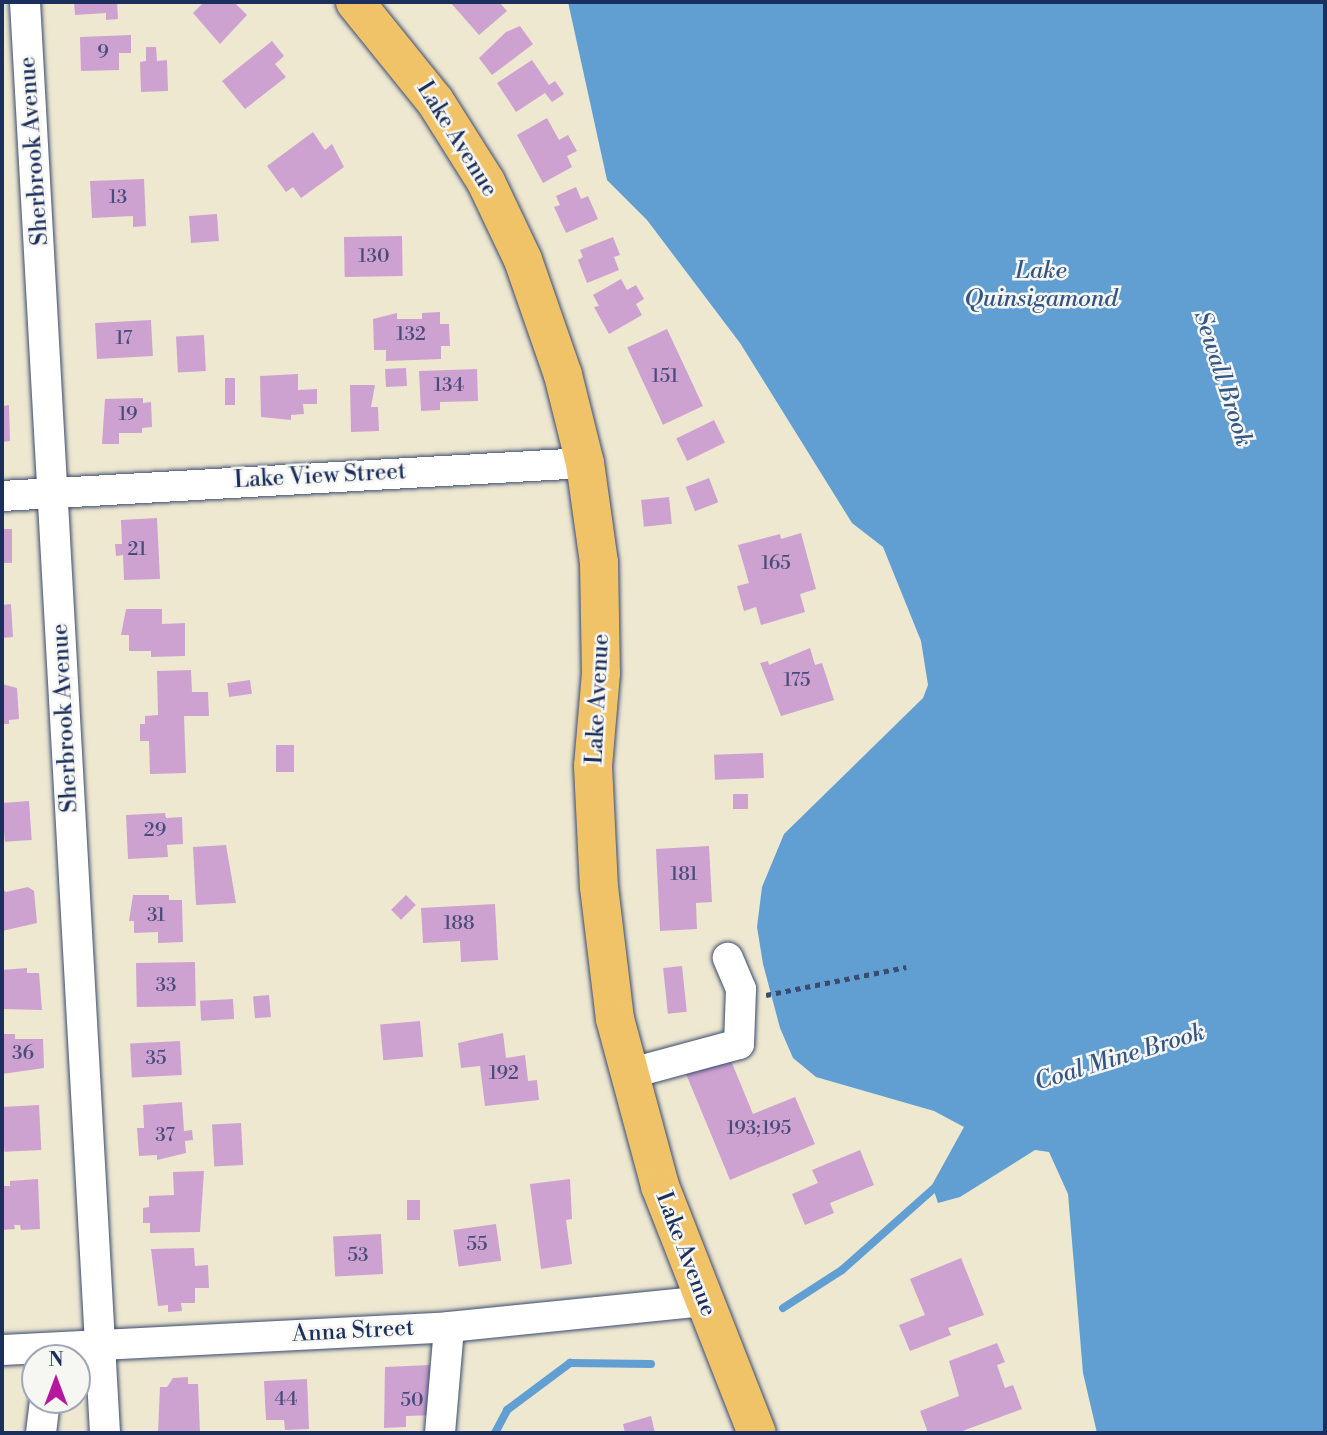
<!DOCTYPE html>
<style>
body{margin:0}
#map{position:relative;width:1327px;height:1435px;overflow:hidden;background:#eee8d1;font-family:"Libre Bodoni",serif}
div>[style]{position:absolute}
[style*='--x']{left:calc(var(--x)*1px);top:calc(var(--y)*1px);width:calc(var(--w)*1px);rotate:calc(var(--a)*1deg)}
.water>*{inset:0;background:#619fd3}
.stream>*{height:8px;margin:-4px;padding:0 4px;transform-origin:4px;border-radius:4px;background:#619fd3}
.building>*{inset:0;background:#cda2d1;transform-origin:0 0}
.path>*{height:4.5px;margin-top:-2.25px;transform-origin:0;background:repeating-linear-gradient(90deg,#3b4b6f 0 5px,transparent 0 10px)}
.roads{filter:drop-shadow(0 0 2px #3b4b6f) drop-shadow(0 0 2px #3b4b6f)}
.minor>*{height:30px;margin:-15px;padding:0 15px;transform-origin:15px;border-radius:15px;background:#fff}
.major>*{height:38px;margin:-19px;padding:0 19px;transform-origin:19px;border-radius:19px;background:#f1c369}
span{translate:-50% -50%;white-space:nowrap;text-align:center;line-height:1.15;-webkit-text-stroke:5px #f6f6f2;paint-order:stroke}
.number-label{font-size:19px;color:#484c7b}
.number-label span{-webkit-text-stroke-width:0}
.street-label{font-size:23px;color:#1b2f5e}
.water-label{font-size:24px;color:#345687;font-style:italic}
.frame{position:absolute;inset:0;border:4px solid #1b2f5e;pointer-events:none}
.north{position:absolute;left:21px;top:1344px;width:70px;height:70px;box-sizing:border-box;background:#f6f6f2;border:2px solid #9ea6b7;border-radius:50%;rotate:0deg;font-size:19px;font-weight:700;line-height:28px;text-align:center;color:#1b2f5e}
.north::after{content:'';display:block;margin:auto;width:24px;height:32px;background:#b5179e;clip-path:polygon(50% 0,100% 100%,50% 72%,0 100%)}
</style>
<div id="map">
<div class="water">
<i style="clip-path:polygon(568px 2px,1325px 2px,1325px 1433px,1097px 1433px,1083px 1373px,1068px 1194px,1049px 1152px,1035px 1150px,960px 1197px,938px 1203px,932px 1185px,964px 1127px,934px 1111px,816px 1077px,793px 1058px,780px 1028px,763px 964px,757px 927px,762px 887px,784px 834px,923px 698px,928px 685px,921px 641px,883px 547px,852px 523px,740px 343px,647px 220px,607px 180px)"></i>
</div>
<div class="stream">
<i style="--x:783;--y:1308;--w:70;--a:-32.8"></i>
<i style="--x:842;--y:1270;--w:130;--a:-41.6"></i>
<i style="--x:495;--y:1433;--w:26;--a:-62"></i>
<i style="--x:507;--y:1410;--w:79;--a:-36.7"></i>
<i style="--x:570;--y:1363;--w:81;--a:0.7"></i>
</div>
<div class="building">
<i style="clip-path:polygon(74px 2px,117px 2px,118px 19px,106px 20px,106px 13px,75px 15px)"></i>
<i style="clip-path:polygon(204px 2px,234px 2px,247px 15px,220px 44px,193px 13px)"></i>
<i style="clip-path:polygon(450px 2px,499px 2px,507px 11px,479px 35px)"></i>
<i style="clip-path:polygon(520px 26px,533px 44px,492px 75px,479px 58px,506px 32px)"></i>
<i style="clip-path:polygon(131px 35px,131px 53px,119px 53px,119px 70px,81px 71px,80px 37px)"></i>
<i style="clip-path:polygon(272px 41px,284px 56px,275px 64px,286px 77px,245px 109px,222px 81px)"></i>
<i style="clip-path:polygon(146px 47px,156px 47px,157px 61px,167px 60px,168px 91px,141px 92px,140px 62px,146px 61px)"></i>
<i style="clip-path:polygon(532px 60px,549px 85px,555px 81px,564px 94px,552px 102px,545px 93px,516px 112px,497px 83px)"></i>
<i style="clip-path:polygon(547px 118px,559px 140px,568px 135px,577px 151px,567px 156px,572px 167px,543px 183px,517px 135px)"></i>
<i style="clip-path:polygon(313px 132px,325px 150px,332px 144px,344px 167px,301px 198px,293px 187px,286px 192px,267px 166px)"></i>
<i style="clip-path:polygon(144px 179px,146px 226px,133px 227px,133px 216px,92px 218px,90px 181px)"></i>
<i style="clip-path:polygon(576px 187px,581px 199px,588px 196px,598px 219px,566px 233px,554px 207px,560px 205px,556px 196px)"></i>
<i style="left:217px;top:214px;width:27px;height:28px;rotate:86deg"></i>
<i style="left:402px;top:236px;width:40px;height:58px;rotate:89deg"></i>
<i style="clip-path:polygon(613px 237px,620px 255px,614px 257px,619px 270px,587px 283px,578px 260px,583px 257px,580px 250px)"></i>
<i style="clip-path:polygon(621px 279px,627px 290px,636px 285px,644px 299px,636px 304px,642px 315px,609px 334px,594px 307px,599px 306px,593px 295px)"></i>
<i style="clip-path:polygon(440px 312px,440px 324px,449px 324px,450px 346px,441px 346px,441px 359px,386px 361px,386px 350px,374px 350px,373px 319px,397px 313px,397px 319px,422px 319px,422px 313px)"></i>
<i style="left:151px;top:320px;width:36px;height:56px;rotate:87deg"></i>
<i style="left:667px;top:329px;width:85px;height:44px;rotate:65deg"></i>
<i style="left:204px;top:335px;width:36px;height:28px;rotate:87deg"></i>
<i style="left:406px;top:368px;width:18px;height:21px;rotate:87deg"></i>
<i style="clip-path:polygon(477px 369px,478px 401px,440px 402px,440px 410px,421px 411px,419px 371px)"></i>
<i style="clip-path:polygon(298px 374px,298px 390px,317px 389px,317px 404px,303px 404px,304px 414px,291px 415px,291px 420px,261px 417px,260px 376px)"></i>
<i style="left:225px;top:378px;width:10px;height:27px"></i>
<i style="clip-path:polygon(350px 385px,375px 385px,371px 407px,378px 407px,379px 431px,351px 432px)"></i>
<i style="clip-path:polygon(143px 398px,143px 403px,151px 402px,152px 427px,142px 428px,142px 433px,119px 433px,119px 444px,102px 444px,105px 399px)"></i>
<i style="clip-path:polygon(9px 405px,10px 441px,2px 442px,2px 406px)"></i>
<i style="left:714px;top:420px;width:25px;height:42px;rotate:64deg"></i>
<i style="left:709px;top:478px;width:26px;height:25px;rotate:69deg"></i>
<i style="left:669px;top:497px;width:27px;height:28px;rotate:84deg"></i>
<i style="clip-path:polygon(157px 518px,160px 579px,124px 580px,123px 555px,116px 556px,115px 544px,122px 544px,121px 520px)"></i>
<i style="left:2px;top:529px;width:10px;height:34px"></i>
<i style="clip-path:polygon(801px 533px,816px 589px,800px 594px,805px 612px,761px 625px,756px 607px,744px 611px,737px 586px,749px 583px,738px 545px,780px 534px,781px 539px)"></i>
<i style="clip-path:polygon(11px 604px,13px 637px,2px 638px,2px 605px)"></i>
<i style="clip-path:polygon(126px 609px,162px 609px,162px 624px,185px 623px,185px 656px,151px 657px,151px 651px,129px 651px,129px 635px,121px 635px)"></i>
<i style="clip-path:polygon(810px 648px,815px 665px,822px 663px,834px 700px,781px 716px,760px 663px,768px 661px,769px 665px)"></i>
<i style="clip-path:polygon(191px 670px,192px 692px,208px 692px,209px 716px,184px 716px,186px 773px,150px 774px,149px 741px,140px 741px,140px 724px,145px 724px,145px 716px,158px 715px,157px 671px)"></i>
<i style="left:250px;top:680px;width:14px;height:23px;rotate:82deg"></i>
<i style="clip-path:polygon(2px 684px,17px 688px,19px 719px,9px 720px,9px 724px,2px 724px)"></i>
<i style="left:276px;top:745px;width:18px;height:27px"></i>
<i style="left:763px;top:753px;width:25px;height:49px;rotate:88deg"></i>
<i style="left:733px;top:794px;width:15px;height:15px"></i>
<i style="left:29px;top:801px;width:39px;height:27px;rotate:86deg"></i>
<i style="clip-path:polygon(165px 813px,166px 818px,182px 817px,183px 844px,167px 845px,168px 857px,128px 859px,126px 815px)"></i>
<i style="clip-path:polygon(226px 845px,236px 903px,196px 905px,193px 847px)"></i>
<i style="clip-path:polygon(709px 846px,712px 902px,696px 903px,697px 929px,660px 931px,656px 849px)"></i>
<i style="clip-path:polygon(28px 887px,34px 891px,37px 923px,2px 931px,2px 889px,6px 892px)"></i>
<i style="clip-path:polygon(133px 895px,169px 895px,169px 900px,182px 900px,183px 942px,158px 943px,158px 932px,134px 933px,134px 921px,129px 921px)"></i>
<i style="left:406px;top:895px;width:14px;height:21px;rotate:45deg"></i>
<i style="clip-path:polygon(495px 904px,498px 960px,461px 962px,460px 941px,423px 943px,421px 908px)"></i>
<i style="left:195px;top:962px;width:44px;height:59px;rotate:89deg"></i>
<i style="left:682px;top:966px;width:46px;height:19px;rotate:84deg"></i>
<i style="clip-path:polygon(27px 968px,27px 973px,39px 973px,42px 1010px,2px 1009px,2px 970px)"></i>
<i style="left:269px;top:995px;width:22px;height:16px;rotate:85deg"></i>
<i style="left:233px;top:999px;width:20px;height:33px;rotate:87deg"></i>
<i style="left:420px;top:1021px;width:36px;height:40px;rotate:85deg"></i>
<i style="clip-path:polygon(503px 1033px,506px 1058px,525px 1055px,528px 1081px,537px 1080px,539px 1100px,485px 1106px,480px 1066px,461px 1068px,458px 1043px)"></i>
<i style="clip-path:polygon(2px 1034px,15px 1034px,15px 1039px,43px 1039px,44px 1068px,2px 1074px)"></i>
<i style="left:180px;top:1041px;width:34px;height:50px;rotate:87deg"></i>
<i style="clip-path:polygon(729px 1056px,753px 1114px,795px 1097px,815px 1144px,730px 1180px,686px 1074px)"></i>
<i style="clip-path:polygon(182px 1102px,184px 1131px,192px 1130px,193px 1140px,185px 1141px,186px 1153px,157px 1160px,157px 1155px,139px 1156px,137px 1128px,144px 1128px,143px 1105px)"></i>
<i style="left:39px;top:1105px;width:45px;height:37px;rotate:87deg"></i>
<i style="left:241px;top:1123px;width:42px;height:29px;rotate:87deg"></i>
<i style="clip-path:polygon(860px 1150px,874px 1185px,830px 1203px,834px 1213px,805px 1225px,792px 1194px,818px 1183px,812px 1170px)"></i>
<i style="clip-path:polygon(204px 1171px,200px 1232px,150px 1233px,150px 1223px,143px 1223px,143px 1208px,149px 1207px,149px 1196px,174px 1195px,173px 1172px)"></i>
<i style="clip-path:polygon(38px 1179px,40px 1229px,21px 1230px,20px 1225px,14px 1225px,15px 1229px,2px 1230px,2px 1186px,10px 1186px,10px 1181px)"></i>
<i style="clip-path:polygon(570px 1179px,572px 1219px,566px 1220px,572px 1264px,541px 1269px,530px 1184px)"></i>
<i style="left:420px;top:1200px;width:20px;height:13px;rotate:90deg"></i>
<i style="left:496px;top:1224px;width:37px;height:43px;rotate:82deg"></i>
<i style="left:381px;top:1234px;width:40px;height:48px;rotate:87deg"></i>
<i style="clip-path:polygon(194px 1248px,195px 1266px,208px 1265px,209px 1288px,195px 1288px,195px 1303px,181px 1303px,182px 1311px,168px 1312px,168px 1305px,158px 1306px,151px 1249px)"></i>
<i style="clip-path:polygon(961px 1258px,984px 1315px,948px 1328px,951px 1335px,910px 1351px,899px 1325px,925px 1315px,910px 1279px)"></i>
<i style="clip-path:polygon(997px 1343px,1005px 1362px,997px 1365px,1005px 1388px,1013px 1385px,1022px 1409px,957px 1433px,928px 1433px,920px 1411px,959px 1396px,949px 1361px)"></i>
<i style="clip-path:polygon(430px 1365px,437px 1415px,406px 1416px,406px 1427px,384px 1428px,385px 1367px)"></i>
<i style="clip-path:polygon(188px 1377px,188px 1384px,198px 1384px,200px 1433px,158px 1433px,160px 1387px,167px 1387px,173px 1378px)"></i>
<i style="clip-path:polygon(307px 1379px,309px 1429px,285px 1430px,284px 1420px,266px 1420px,264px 1381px)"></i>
<i style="clip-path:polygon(651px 1416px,655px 1433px,625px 1433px,623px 1424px)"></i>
</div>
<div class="path">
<i style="--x:766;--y:995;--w:143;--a:-11.3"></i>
</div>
<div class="roads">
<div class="minor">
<i style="--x:25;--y:2;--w:1433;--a:86.8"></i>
<i style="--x:2;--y:496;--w:584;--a:-3.24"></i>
<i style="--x:628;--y:1074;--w:115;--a:-15.1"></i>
<i style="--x:739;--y:1044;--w:55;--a:-87.9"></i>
<i style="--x:741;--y:989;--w:34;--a:-113"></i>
<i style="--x:2;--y:1350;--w:448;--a:-2.9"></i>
<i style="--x:449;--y:1327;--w:256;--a:-5.8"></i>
<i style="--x:41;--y:1433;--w:33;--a:-83"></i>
<i style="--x:440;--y:1433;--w:106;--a:-85.1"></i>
</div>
<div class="major">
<i style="--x:355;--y:2;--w:127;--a:51.1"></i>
<i style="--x:435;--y:101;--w:96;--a:57.8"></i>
<i style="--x:486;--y:182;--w:86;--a:64.6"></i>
<i style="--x:523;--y:260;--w:122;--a:70.8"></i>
<i style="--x:563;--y:375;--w:91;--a:76"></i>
<i style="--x:585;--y:463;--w:100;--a:82"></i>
<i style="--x:599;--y:562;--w:111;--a:89"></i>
<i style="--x:601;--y:673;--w:93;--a:94.9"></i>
<i style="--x:593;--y:766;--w:121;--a:87.2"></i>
<i style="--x:599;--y:887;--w:133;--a:83.1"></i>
<i style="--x:615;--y:1019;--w:173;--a:74.9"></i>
<i style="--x:660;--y:1186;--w:265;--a:68.6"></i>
</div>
</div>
<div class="number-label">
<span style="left:103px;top:53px">9</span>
<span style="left:118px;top:198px">13</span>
<span style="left:374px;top:257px">130</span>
<span style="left:411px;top:335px">132</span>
<span style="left:124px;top:339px">17</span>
<span style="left:665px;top:377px">151</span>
<span style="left:449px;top:386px">134</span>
<span style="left:128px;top:415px">19</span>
<span style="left:137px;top:550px">21</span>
<span style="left:776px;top:564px">165</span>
<span style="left:797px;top:681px">175</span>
<span style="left:155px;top:831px">29</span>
<span style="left:684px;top:875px">181</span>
<span style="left:156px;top:916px">31</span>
<span style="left:459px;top:924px">188</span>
<span style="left:166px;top:986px">33</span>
<span style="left:23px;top:1054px">36</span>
<span style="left:156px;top:1059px">35</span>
<span style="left:504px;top:1074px">192</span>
<span style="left:759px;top:1129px">193;195</span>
<span style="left:165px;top:1136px">37</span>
<span style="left:477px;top:1245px">55</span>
<span style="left:358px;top:1256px">53</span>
<span style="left:286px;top:1400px">44</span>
<span style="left:412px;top:1401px">50</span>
</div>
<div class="street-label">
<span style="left:457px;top:139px;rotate:58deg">Lake Avenue</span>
<span style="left:34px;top:151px;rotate:-94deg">Sherbrook Avenue</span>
<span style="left:320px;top:476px;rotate:-3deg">Lake View Street</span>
<span style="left:598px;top:699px;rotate:-87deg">Lake Avenue</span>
<span style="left:65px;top:718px;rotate:-93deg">Sherbrook Avenue</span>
<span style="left:686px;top:1254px;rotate:69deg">Lake Avenue</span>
<span style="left:353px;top:1331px;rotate:-3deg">Anna Street</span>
</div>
<div class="water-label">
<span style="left:1041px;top:286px">Lake<br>Quinsigamond</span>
<span style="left:1222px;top:379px;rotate:72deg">Sewall Brook</span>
<span style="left:1120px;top:1058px;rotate:-17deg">Coal Mine Brook</span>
</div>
<div class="frame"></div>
<div class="north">N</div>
</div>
